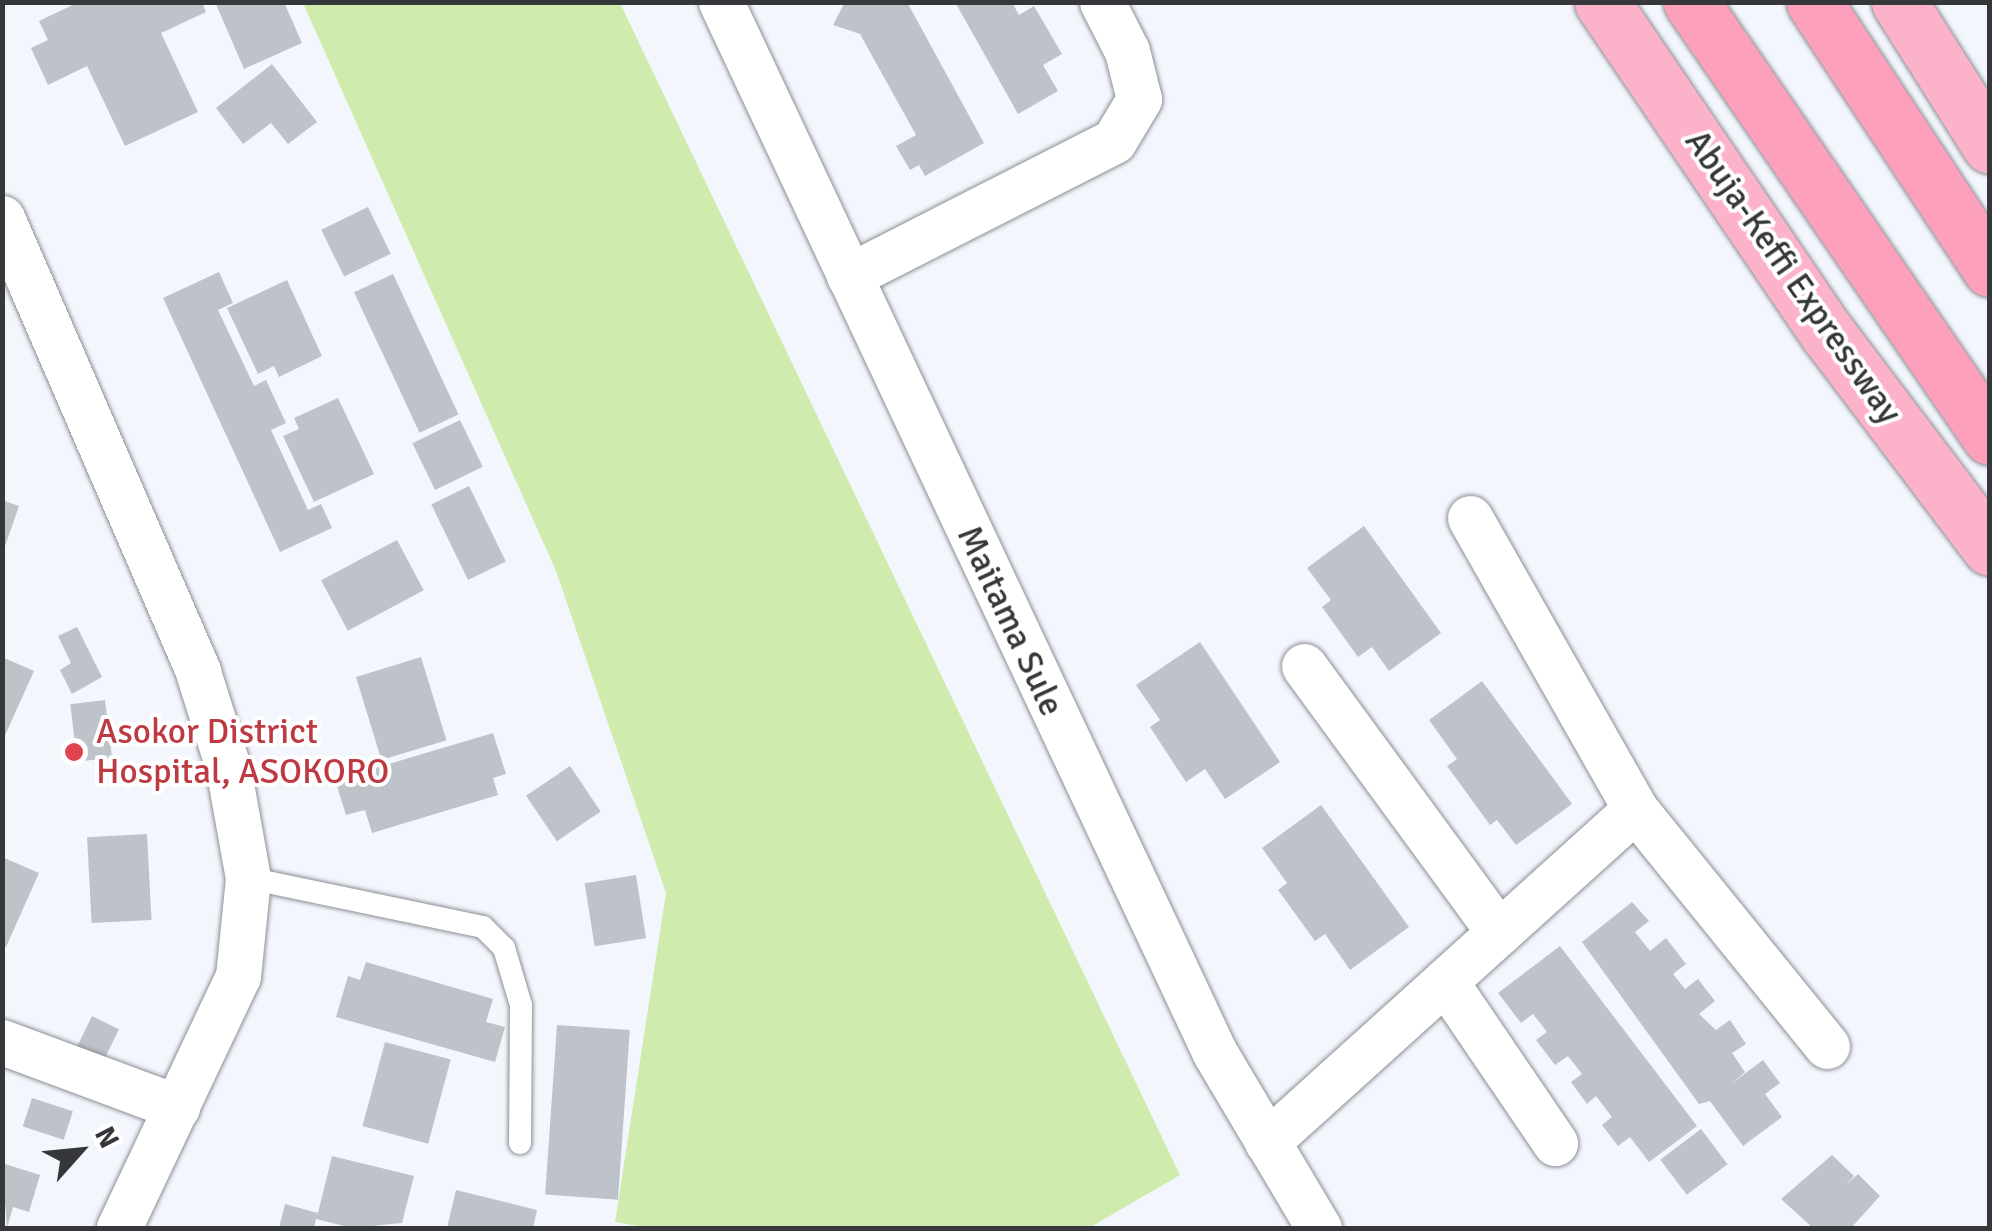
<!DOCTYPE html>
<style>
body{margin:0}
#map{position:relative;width:1992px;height:1231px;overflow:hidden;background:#f3f7fd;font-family:Signika,sans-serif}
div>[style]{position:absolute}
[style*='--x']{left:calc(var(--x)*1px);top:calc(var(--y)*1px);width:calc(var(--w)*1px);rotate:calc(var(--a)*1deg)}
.green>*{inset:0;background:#cfecae}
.building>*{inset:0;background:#bec2c9;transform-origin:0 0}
.roads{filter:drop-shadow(0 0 2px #8c8f95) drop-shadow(0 0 2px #8c8f95)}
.service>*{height:22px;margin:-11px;padding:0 11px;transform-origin:11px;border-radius:11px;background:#fff}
.minor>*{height:45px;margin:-22.5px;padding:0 22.5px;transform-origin:22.5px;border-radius:22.5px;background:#fff}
.trunk>*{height:55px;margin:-27.5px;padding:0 27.5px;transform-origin:27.5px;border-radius:27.5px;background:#fcb3ca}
.motorway>*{height:55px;margin:-27.5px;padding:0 27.5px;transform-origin:27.5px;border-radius:27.5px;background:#fca0bc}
.dots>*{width:28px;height:28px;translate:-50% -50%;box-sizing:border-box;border:5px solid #fff;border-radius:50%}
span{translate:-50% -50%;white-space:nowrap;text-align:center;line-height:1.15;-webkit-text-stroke:8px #fff;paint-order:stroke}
.street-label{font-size:35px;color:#36373a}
.health-label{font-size:35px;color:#be3a42}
.left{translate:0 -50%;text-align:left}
.frame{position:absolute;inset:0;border:5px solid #36373a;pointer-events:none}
.north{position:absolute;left:30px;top:1101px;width:100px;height:100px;-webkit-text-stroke:8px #fff;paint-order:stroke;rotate:63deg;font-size:28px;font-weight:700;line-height:40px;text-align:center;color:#36373a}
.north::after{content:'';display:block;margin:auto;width:35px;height:45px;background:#36373a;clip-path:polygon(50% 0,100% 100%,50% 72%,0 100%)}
</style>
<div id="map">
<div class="green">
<i style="clip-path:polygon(303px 3px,620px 3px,1180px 1175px,1089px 1228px,649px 1228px,615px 1222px,666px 893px,556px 571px)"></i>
</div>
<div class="building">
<i style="clip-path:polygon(79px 2px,202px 2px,206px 12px,161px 33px,198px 112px,125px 146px,87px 66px,48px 85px,31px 48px,48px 40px,39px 21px)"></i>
<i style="clip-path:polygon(215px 2px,284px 2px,302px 43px,244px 69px)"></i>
<i style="clip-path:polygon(845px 2px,907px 2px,984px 143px,925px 176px,919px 165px,910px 170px,896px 146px,916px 135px,860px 34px,833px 25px)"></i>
<i style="clip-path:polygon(955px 2px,1012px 2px,1019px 15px,1034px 6px,1062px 54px,1043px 65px,1058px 91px,1018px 114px)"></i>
<i style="clip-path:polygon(272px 64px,317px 122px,288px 144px,271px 123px,243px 144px,216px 108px)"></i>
<i style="left:368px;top:207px;width:52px;height:52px;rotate:64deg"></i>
<i style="clip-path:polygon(219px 272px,233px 303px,218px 310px,254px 386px,266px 380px,286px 423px,271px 430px,308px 510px,321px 504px,332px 528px,280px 552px,163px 298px)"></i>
<i style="left:393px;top:274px;width:155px;height:43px;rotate:65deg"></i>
<i style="clip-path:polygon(287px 280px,322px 356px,279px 377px,274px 366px,258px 374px,227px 308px)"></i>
<i style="clip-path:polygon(338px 398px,374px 474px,314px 502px,283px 436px,299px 429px,294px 418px)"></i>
<i style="left:460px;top:420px;width:52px;height:53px;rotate:64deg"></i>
<i style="left:469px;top:486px;width:84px;height:42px;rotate:64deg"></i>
<i style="clip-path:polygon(2px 500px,19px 506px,3px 552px,2px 552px)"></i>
<i style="clip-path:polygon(1364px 526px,1441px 633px,1389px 671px,1372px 647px,1358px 657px,1322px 607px,1331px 600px,1307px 568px)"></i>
<i style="left:397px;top:540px;width:57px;height:86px;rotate:62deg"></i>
<i style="clip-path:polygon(77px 627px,102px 677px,72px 694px,60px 670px,71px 663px,58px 636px)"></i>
<i style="clip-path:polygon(1200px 642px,1280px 762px,1225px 799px,1205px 769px,1186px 782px,1150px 727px,1160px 720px,1136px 685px)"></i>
<i style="clip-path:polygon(2px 657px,34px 671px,2px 742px)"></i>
<i style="left:421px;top:657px;width:87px;height:68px;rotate:73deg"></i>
<i style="clip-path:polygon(1482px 681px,1572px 804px,1516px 845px,1497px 820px,1490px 825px,1447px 766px,1457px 759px,1429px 720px)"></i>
<i style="left:105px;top:700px;width:58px;height:35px;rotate:83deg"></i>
<i style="clip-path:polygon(493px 733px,506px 774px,493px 778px,498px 795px,372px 833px,365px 810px,346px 815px,335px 780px)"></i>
<i style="left:570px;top:766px;width:55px;height:53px;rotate:56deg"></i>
<i style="clip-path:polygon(1321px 805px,1409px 927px,1350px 970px,1325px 934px,1315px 941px,1278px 890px,1287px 883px,1262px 848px)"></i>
<i style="left:147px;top:834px;width:86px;height:60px;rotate:87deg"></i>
<i style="clip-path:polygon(2px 857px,39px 873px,6px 947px,2px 945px)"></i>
<i style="left:636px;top:875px;width:64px;height:52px;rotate:81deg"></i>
<i style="clip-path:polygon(1632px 902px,1649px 921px,1635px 932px,1650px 951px,1666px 938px,1686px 964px,1673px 974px,1685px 989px,1698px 979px,1715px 1001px,1699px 1014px,1716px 1030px,1730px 1020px,1746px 1044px,1732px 1053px,1745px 1072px,1731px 1084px,1763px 1060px,1780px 1083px,1765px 1094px,1782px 1117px,1743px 1146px,1710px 1101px,1699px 1104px,1582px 942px)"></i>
<i style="clip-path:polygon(1560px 946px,1697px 1126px,1649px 1162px,1630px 1137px,1618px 1146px,1602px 1125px,1612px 1117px,1596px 1096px,1587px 1104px,1571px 1082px,1582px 1074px,1568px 1056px,1555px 1065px,1536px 1040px,1547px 1032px,1533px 1014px,1521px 1023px,1498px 993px)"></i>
<i style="clip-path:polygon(366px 962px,493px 999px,486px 1022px,505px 1027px,495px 1062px,336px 1017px,348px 976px,360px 980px)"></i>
<i style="left:92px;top:1016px;width:30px;height:34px;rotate:26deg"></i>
<i style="left:557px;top:1025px;width:73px;height:170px;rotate:4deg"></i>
<i style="left:385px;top:1042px;width:68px;height:87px;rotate:15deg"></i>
<i style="left:32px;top:1098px;width:43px;height:30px;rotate:18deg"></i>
<i style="left:1701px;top:1129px;width:44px;height:51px;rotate:53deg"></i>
<i style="clip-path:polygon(1832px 1155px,1854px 1176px,1846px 1185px,1858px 1174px,1880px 1196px,1851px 1228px,1813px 1228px,1781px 1199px)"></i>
<i style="clip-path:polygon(332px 1156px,414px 1176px,402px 1223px,352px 1228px,316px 1219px,314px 1228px,279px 1228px,285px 1204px,318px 1213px)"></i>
<i style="clip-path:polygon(2px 1163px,40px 1175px,29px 1212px,13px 1207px,7px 1228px)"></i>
<i style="clip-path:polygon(456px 1190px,537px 1210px,533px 1228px,447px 1228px)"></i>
</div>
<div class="roads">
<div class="service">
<i style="--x:248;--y:878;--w:240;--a:11.8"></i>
<i style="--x:483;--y:927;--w:30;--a:45"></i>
<i style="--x:504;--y:948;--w:59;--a:73.4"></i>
<i style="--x:521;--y:1005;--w:138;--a:90.4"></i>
</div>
<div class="minor">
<i style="--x:721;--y:2;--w:1161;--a:64.83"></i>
<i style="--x:1215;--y:1053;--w:204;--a:59.3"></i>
<i style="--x:2;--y:218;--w:495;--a:66.6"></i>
<i style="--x:198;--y:672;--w:100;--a:72.5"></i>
<i style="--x:228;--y:767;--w:113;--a:79.8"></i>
<i style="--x:248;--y:878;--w:99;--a:95.8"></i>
<i style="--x:238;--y:976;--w:279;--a:115.3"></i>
<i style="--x:849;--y:276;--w:297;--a:-27"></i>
<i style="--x:1114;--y:141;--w:49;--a:-59.2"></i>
<i style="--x:1139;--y:99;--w:49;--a:-104"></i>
<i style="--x:1127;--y:51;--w:55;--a:-117"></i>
<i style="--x:1470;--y:518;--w:335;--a:60.4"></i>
<i style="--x:1635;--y:809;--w:305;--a:51"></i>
<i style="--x:1304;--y:666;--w:330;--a:53.8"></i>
<i style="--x:1445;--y:981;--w:196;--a:55.8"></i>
<i style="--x:2;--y:1042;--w:187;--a:20.4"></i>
<i style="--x:1267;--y:1142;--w:496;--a:-42.1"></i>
</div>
<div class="trunk">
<i style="--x:1602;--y:2;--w:402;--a:55.8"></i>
<i style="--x:1828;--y:334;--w:268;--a:52.9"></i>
<i style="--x:1899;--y:2;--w:170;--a:57.7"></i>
</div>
<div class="motorway">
<i style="--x:1691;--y:2;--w:528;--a:55.5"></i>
<i style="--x:1814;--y:2;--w:320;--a:56.6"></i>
</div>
</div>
<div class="dots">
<i style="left:74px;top:752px;background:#e0444e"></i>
</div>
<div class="street-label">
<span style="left:1793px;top:277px;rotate:55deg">Abuja-Keffi Expressway</span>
<span style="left:1010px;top:621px;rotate:65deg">Maitama Sule</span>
</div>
<div class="health-label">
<span class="left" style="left:96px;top:752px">Asokor District<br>Hospital, ASOKORO</span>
</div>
<div class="frame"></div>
<div class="north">N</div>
</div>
